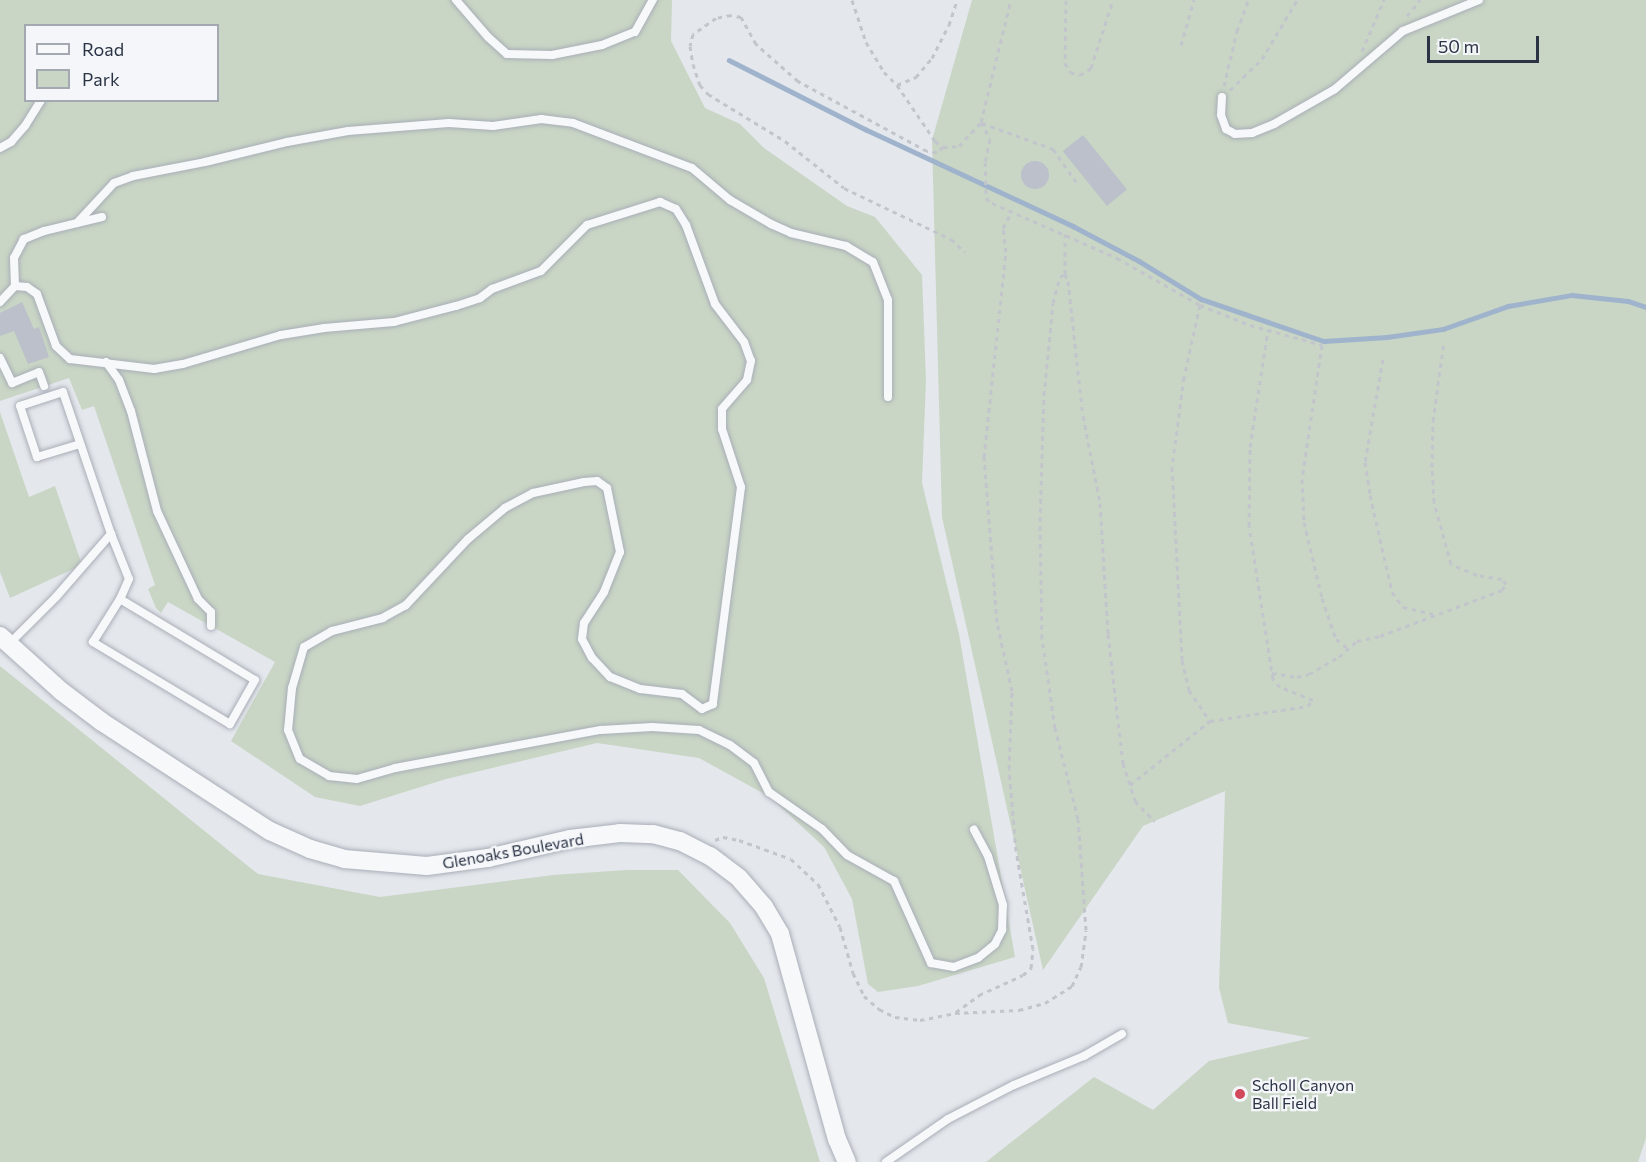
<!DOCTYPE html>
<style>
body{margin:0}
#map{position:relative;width:1646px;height:1162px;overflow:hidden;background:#e4e7ec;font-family:Commissioner,sans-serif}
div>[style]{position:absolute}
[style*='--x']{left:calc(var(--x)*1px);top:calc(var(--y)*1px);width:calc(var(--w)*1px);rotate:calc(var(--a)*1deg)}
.green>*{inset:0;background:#c9d6c5}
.stream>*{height:4.5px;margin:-2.25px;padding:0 2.25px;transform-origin:2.25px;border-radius:2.25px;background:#9fb4cc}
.building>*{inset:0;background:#bbc0ca;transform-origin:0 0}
.round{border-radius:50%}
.path>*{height:3px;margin-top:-1.5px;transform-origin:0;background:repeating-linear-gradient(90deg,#c2c5cb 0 4.5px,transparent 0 9px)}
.roads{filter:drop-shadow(0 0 2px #a9aeb7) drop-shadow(0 0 2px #a9aeb7)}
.service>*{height:8px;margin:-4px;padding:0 4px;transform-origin:4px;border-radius:4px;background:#f7f8fa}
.tertiary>*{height:18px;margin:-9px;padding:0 9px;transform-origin:9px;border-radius:9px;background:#f7f8fa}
.dots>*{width:16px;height:16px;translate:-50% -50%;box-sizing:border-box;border:3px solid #f4f6f9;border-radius:50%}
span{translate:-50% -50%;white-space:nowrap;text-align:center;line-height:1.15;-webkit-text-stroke:4.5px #f4f6f9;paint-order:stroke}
.street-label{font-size:16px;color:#2b3445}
.poi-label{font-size:16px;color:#2b3445}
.left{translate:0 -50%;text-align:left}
.legend{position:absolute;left:24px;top:24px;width:195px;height:78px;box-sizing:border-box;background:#f4f6f9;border:2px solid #a4a8b1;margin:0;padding:8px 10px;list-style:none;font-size:18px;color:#2b3445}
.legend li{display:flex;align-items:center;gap:12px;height:30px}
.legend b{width:30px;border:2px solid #a4a8b1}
.scale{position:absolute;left:1427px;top:36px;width:112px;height:27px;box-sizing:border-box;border:3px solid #2b3445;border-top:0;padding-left:8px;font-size:18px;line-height:21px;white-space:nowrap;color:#2b3445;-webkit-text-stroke:4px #f4f6f9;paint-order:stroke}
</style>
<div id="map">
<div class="green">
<i style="clip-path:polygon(evenodd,0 0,672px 0,671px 41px,705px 108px,740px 124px,764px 148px,847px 206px,875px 217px,922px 275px,926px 380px,922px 483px,959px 634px,1015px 957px,918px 986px,878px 992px,868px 984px,852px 899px,824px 847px,770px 797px,699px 758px,597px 743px,446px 779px,360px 806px,315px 797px,231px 741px,275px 662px,168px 602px,161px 613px,156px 608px,148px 589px,155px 585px,94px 406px,82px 410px,69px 378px,0 401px,0 0,26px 26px,218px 26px,218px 100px,26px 100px,26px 26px)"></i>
<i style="clip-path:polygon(972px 0,1646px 0,1646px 1138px,1638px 1162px,986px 1162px,1094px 1077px,1153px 1110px,1209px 1061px,1311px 1038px,1228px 1023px,1219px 988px,1225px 791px,1143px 826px,1043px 970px,942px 517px,932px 140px)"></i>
<i style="clip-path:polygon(0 412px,29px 497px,55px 486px,82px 565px,10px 598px,0 572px)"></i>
<i style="clip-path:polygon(0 666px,258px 874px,380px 897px,553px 875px,626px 870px,678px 870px,730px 923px,764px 978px,820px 1162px,0 1162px)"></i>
</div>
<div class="stream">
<i style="--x:729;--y:60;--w:153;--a:26.9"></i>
<i style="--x:865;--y:129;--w:230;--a:25"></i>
<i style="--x:1073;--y:226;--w:75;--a:27.9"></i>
<i style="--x:1139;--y:261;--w:73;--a:31.5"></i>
<i style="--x:1201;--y:299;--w:130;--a:18.9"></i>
<i style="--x:1324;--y:341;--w:63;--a:-3.6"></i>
<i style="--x:1387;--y:337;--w:57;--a:-8.1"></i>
<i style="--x:1443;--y:329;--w:69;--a:-19.5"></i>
<i style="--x:1508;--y:306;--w:65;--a:-9.8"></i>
<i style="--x:1572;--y:295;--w:56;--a:6.1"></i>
<i style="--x:1628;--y:301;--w:19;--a:18"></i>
</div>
<div class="building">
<i style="left:1083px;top:135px;width:70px;height:26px;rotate:51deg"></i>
<i class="round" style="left:1021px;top:161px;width:28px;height:28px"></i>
<i style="clip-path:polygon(22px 302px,34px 329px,39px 327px,49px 357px,28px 364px,14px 331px,0 336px,0 313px)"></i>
</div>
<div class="path">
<i style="--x:852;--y:0;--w:44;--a:71.6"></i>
<i style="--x:866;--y:42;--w:35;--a:59"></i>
<i style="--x:884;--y:72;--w:18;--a:45"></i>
<i style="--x:897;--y:85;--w:21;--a:-23"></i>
<i style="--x:916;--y:77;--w:25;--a:-50"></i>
<i style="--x:932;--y:58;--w:37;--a:-63"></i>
<i style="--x:949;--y:25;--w:26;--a:-72"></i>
<i style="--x:1066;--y:0;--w:63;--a:90.9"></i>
<i style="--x:1065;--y:63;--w:10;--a:61"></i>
<i style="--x:1070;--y:72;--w:10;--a:17"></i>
<i style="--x:1080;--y:75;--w:13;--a:-32"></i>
<i style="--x:1091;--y:68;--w:71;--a:-72.1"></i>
<i style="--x:1407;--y:16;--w:21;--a:-51"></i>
<i style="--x:1181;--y:45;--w:47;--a:-73.9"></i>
<i style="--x:1362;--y:51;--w:56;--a:-66.7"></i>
<i style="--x:897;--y:85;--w:68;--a:55.8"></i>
<i style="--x:935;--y:141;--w:10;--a:37"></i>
<i style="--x:943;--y:147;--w:16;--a:-4"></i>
<i style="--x:959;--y:146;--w:33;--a:-47"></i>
<i style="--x:981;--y:122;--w:126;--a:-76.2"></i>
<i style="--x:1224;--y:86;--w:57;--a:-76.7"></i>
<i style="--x:1237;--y:31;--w:33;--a:-70"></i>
<i style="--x:1230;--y:90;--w:45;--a:-44.1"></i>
<i style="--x:1262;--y:59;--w:69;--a:-59.3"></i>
<i style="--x:981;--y:122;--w:19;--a:62"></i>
<i style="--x:990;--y:139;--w:24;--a:102"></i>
<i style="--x:985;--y:162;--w:36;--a:88"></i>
<i style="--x:986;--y:198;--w:8;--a:40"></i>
<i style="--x:992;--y:203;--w:137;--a:23.7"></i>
<i style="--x:1117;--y:258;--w:95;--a:29.5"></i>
<i style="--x:1200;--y:305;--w:54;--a:21.8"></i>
<i style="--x:1250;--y:325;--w:75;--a:15.5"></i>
<i style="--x:1322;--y:345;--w:135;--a:98.5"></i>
<i style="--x:1302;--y:479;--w:43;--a:87.3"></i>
<i style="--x:1304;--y:522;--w:78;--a:76.7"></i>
<i style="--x:1322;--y:598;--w:43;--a:71.1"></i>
<i style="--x:1336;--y:639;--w:16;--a:38"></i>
<i style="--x:982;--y:123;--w:76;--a:20.1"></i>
<i style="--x:1053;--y:149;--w:42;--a:54.8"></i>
<i style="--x:943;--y:147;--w:8;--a:140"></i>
<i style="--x:937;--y:152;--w:10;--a:-174"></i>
<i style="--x:927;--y:151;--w:147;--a:-151.5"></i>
<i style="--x:798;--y:81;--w:56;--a:-138.6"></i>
<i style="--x:756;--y:44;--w:31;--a:-119"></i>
<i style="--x:741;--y:17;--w:10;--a:-169"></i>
<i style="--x:731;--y:15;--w:15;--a:169"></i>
<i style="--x:716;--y:18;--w:28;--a:145"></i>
<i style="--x:693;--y:34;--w:12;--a:104"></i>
<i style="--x:690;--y:46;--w:18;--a:81"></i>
<i style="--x:693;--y:64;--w:22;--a:72"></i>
<i style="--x:700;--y:85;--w:12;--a:48"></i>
<i style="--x:708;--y:94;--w:90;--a:31.4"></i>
<i style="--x:785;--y:141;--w:75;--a:38.5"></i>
<i style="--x:844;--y:188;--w:119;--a:25.5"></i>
<i style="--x:951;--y:239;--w:19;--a:43"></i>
<i style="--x:1065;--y:274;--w:40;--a:-90"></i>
<i style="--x:1200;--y:305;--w:74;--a:102.5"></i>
<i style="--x:1184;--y:377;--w:91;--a:97.6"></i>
<i style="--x:1172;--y:467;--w:193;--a:87"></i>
<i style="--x:1182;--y:660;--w:31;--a:77"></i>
<i style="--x:1189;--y:690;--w:37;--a:56"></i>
<i style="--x:1383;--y:359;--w:105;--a:99.9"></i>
<i style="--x:1365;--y:462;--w:33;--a:81"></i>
<i style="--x:1370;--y:495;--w:99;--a:77.2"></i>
<i style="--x:1392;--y:592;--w:19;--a:54"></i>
<i style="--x:1403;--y:607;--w:31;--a:13"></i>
<i style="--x:1272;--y:673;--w:25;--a:9"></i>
<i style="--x:1297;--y:677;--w:12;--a:-14"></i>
<i style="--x:1309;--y:674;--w:34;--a:-30"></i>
<i style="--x:1339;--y:657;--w:24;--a:-42"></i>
<i style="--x:1357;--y:641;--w:24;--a:-12"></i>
<i style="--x:1380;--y:636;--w:130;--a:-20.7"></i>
<i style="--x:1502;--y:590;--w:7;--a:-56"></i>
<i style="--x:1506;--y:584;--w:6;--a:-129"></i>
<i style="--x:1502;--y:579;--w:25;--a:-171"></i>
<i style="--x:1477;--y:575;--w:28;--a:-157"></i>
<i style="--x:1451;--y:564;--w:64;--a:-105.3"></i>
<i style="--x:1434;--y:502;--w:35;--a:-93"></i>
<i style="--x:1432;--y:467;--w:46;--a:-88.8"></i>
<i style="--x:1433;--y:421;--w:80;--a:-82.1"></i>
<i style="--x:1130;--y:785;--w:102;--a:-38.7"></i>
<i style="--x:1210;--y:721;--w:99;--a:-8.7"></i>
<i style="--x:1308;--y:706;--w:8;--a:-50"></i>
<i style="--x:1313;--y:700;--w:35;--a:-158"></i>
<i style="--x:1280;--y:687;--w:11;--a:-131"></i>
<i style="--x:1273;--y:679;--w:155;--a:-98.9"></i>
<i style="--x:1249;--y:526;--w:79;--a:-89.3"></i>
<i style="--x:1250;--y:447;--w:118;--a:-81.3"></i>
<i style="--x:715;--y:840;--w:9;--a:-21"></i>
<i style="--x:723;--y:837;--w:16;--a:11"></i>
<i style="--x:739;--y:840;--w:55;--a:20.1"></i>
<i style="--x:791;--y:859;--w:37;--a:43"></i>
<i style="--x:818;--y:884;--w:48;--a:62.9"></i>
<i style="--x:840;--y:927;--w:48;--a:74.2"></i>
<i style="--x:853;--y:973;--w:25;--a:64"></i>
<i style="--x:864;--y:996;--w:20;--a:41"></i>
<i style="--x:879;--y:1009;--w:18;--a:27"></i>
<i style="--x:895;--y:1017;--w:25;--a:7"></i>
<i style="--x:920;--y:1020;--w:36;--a:-11"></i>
<i style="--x:955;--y:1013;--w:64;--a:-2.7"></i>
<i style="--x:1019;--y:1010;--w:27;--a:-15"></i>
<i style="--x:1045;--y:1003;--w:32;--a:-32"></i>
<i style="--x:1072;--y:986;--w:21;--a:-65"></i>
<i style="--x:1081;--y:967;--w:37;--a:-82"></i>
<i style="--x:1086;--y:930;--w:111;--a:-94.1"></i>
<i style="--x:1078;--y:819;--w:94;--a:-104.2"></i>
<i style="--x:1055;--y:728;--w:91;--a:-98.2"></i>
<i style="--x:1042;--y:638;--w:117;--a:-91"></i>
<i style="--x:1040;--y:521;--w:126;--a:-88.2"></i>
<i style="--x:1044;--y:395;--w:92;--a:-84.4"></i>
<i style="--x:1053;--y:303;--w:27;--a:-75"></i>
<i style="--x:1060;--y:277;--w:6;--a:-31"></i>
<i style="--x:1065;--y:274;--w:8;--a:67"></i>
<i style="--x:1068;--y:281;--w:136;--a:83.7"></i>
<i style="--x:1083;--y:416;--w:89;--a:78.9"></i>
<i style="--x:1100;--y:503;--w:131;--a:86.5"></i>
<i style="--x:1108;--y:634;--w:130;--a:83.4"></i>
<i style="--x:1123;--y:763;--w:40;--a:72"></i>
<i style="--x:1135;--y:801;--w:28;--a:46"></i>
<i style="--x:956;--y:1012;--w:29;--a:-36"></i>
<i style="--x:979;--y:995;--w:48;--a:-24.4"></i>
<i style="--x:1023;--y:975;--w:11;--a:-41"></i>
<i style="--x:1031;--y:968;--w:19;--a:-84"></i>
<i style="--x:1033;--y:949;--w:99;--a:-99.8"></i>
<i style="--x:1016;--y:851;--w:82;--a:-94.9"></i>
<i style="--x:1009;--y:769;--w:78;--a:-87.8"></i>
<i style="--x:1012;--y:691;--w:71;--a:-102.3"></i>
<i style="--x:997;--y:622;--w:166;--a:-94.5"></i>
<i style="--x:984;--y:457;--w:206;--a:-83.9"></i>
<i style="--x:1006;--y:252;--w:24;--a:-97"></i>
<i style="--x:1003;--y:228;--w:19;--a:-62"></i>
</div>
<div class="roads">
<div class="service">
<i style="--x:456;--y:0;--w:49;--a:49.1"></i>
<i style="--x:488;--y:37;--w:25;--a:42"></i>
<i style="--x:507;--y:54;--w:45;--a:1.3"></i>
<i style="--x:552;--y:55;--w:51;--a:-11.3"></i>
<i style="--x:602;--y:45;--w:35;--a:-22"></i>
<i style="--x:635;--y:32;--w:37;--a:-61"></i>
<i style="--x:1222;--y:97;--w:18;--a:93"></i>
<i style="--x:1221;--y:115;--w:15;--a:70"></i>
<i style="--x:1226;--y:129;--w:10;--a:29"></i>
<i style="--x:1235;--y:134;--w:17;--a:-3"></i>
<i style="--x:1252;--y:133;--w:24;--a:-22"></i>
<i style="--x:1274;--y:124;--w:70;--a:-29.8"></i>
<i style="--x:1335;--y:89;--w:89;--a:-40.5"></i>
<i style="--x:1403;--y:31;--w:82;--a:-22.2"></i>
<i style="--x:0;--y:148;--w:13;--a:-29"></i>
<i style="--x:11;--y:142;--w:21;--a:-49"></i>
<i style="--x:25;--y:126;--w:31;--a:-58"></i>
<i style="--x:102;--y:217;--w:60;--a:166.4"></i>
<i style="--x:44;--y:231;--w:22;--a:158"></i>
<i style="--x:24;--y:239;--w:21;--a:118"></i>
<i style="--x:14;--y:258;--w:28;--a:88"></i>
<i style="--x:15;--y:286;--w:12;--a:5"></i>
<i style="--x:27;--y:287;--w:12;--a:35"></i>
<i style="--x:37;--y:294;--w:55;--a:69.9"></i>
<i style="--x:56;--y:346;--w:19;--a:43"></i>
<i style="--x:70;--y:359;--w:85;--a:6.8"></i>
<i style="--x:154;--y:369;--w:29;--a:-10"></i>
<i style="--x:183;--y:364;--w:102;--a:-16.5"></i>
<i style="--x:281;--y:335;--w:44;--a:-9.2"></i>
<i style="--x:324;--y:328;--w:70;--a:-4.9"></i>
<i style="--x:394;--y:322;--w:64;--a:-14.5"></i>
<i style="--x:456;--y:306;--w:25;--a:-18"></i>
<i style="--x:480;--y:298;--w:15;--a:-37"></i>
<i style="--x:492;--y:289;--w:52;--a:-20.2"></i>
<i style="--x:541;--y:271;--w:65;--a:-45"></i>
<i style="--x:587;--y:225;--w:77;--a:-17.5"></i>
<i style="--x:660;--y:202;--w:17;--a:24"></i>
<i style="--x:676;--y:209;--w:19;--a:58"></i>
<i style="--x:686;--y:225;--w:84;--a:69.8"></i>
<i style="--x:715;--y:304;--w:48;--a:52.7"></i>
<i style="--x:744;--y:342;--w:20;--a:70"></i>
<i style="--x:751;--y:361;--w:19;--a:102"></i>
<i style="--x:747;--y:380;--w:38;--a:131"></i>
<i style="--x:722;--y:409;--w:20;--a:90"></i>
<i style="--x:722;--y:429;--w:61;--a:71.9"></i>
<i style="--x:741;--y:487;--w:219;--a:97.4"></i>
<i style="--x:713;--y:704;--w:12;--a:156"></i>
<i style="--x:702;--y:709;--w:25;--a:-143"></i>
<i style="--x:682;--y:694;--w:42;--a:-173.2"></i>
<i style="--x:640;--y:689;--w:32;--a:-158"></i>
<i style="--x:610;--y:677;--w:26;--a:-133"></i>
<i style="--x:592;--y:658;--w:21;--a:-118"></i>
<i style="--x:582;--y:639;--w:16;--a:-83"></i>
<i style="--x:584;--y:623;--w:37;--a:-57"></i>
<i style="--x:604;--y:592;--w:43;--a:-68.2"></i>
<i style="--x:620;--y:552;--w:65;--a:-101.5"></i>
<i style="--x:607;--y:488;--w:12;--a:-145"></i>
<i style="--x:597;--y:481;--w:13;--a:176"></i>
<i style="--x:584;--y:482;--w:52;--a:167.8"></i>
<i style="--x:533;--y:493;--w:32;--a:152"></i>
<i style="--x:505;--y:508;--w:48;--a:140"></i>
<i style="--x:468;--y:539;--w:91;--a:133.2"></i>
<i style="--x:406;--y:605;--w:26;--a:151"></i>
<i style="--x:383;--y:618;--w:53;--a:165.7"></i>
<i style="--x:332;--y:631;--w:32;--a:150"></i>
<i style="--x:304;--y:647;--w:43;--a:106.3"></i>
<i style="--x:292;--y:688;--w:42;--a:95.4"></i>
<i style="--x:288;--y:730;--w:31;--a:68"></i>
<i style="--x:300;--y:759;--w:34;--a:30"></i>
<i style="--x:329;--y:776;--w:28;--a:6"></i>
<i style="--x:357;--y:779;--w:40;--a:-16"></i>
<i style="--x:395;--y:768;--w:209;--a:-10.5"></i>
<i style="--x:601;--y:730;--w:51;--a:-3.4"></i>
<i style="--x:652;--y:727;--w:47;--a:3.7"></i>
<i style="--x:699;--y:730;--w:34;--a:26"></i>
<i style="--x:730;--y:745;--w:30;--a:37"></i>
<i style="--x:754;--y:763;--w:33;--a:63"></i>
<i style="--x:769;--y:792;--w:65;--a:34.9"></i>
<i style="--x:822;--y:829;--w:36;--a:46"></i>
<i style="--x:847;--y:855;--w:54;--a:29"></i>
<i style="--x:894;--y:881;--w:90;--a:65.7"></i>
<i style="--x:931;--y:963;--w:23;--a:10"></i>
<i style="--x:954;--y:967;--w:26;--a:-21"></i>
<i style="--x:978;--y:958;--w:22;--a:-39"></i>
<i style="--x:995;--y:944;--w:16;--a:-63"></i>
<i style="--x:1002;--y:930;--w:25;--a:-88"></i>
<i style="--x:1003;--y:905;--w:51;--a:-107"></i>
<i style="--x:988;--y:856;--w:30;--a:-118"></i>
<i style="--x:77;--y:223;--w:54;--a:-47.2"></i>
<i style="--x:114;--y:183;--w:20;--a:-20"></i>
<i style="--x:133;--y:176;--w:73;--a:-11"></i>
<i style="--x:205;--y:162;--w:84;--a:-13.7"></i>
<i style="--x:287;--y:142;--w:62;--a:-10.2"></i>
<i style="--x:348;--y:131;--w:101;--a:-4.5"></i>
<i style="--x:449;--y:123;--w:44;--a:3.9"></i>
<i style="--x:493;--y:126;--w:49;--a:-8.3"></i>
<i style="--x:541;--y:119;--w:32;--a:7"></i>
<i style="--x:573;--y:123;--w:127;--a:20.7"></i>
<i style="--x:692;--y:168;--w:50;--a:40.1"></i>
<i style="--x:730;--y:200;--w:48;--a:30.3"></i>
<i style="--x:771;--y:224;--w:22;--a:24"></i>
<i style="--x:791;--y:233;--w:57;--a:13.3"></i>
<i style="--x:846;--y:246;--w:31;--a:31"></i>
<i style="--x:873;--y:262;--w:41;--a:68.5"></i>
<i style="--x:888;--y:300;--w:97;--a:90"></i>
<i style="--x:0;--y:302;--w:22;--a:-47"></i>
<i style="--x:0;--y:358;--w:28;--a:64"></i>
<i style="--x:12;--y:383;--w:29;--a:-22"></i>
<i style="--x:39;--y:372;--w:15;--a:70"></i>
<i style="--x:106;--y:362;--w:22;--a:54"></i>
<i style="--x:119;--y:380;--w:33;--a:69"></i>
<i style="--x:131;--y:411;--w:103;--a:75.4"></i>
<i style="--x:157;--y:511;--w:97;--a:65"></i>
<i style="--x:198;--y:599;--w:18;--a:45"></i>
<i style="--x:211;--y:612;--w:14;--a:90"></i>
<i style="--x:111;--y:534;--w:48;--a:68.2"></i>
<i style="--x:129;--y:579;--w:22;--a:114"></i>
<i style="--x:120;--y:599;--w:157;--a:31"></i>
<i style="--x:255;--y:680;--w:51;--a:119.6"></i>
<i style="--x:230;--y:724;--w:160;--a:-149.1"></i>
<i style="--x:93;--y:642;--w:51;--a:-57.9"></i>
<i style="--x:9;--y:644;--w:66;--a:-45"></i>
<i style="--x:56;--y:597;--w:84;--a:-48.9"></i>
<i style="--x:111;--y:534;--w:150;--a:-108.7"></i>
<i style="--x:63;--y:392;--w:45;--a:162"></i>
<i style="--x:20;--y:406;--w:54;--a:71.6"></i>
<i style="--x:37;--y:457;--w:45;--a:-16.8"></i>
<i style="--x:886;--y:1162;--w:75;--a:-34.7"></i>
<i style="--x:948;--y:1119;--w:74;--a:-27.3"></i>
<i style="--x:1014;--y:1085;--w:76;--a:-22.5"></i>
<i style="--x:1084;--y:1056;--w:44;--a:-30.1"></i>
</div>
<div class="tertiary">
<i style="--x:0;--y:636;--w:82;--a:42"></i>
<i style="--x:61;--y:691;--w:51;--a:37.1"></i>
<i style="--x:102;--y:722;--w:200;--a:33"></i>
<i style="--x:270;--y:831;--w:44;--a:24.2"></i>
<i style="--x:310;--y:849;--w:35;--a:16"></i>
<i style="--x:344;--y:859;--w:83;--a:4.8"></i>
<i style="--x:427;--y:866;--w:62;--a:-7.5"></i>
<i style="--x:488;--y:858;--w:84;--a:-13"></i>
<i style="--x:570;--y:839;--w:50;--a:-6.8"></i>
<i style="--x:620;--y:833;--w:33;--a:2"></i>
<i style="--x:653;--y:834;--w:28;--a:15"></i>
<i style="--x:680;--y:841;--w:34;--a:27"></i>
<i style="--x:710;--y:856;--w:36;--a:37"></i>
<i style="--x:739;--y:878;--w:38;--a:49"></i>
<i style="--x:764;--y:907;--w:31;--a:59"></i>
<i style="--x:780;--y:934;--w:213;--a:74.5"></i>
<i style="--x:837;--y:1139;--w:25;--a:67"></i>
</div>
</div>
<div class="dots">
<i style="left:1240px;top:1094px;background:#d1495b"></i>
</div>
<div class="street-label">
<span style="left:513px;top:851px;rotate:-10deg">Glenoaks Boulevard</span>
</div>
<div class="poi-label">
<span class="left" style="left:1252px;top:1094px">Scholl Canyon<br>Ball Field</span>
</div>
<ul class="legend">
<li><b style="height:8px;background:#f7f8fa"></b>Road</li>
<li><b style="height:16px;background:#c9d6c5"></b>Park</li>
</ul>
<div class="scale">50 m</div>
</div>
